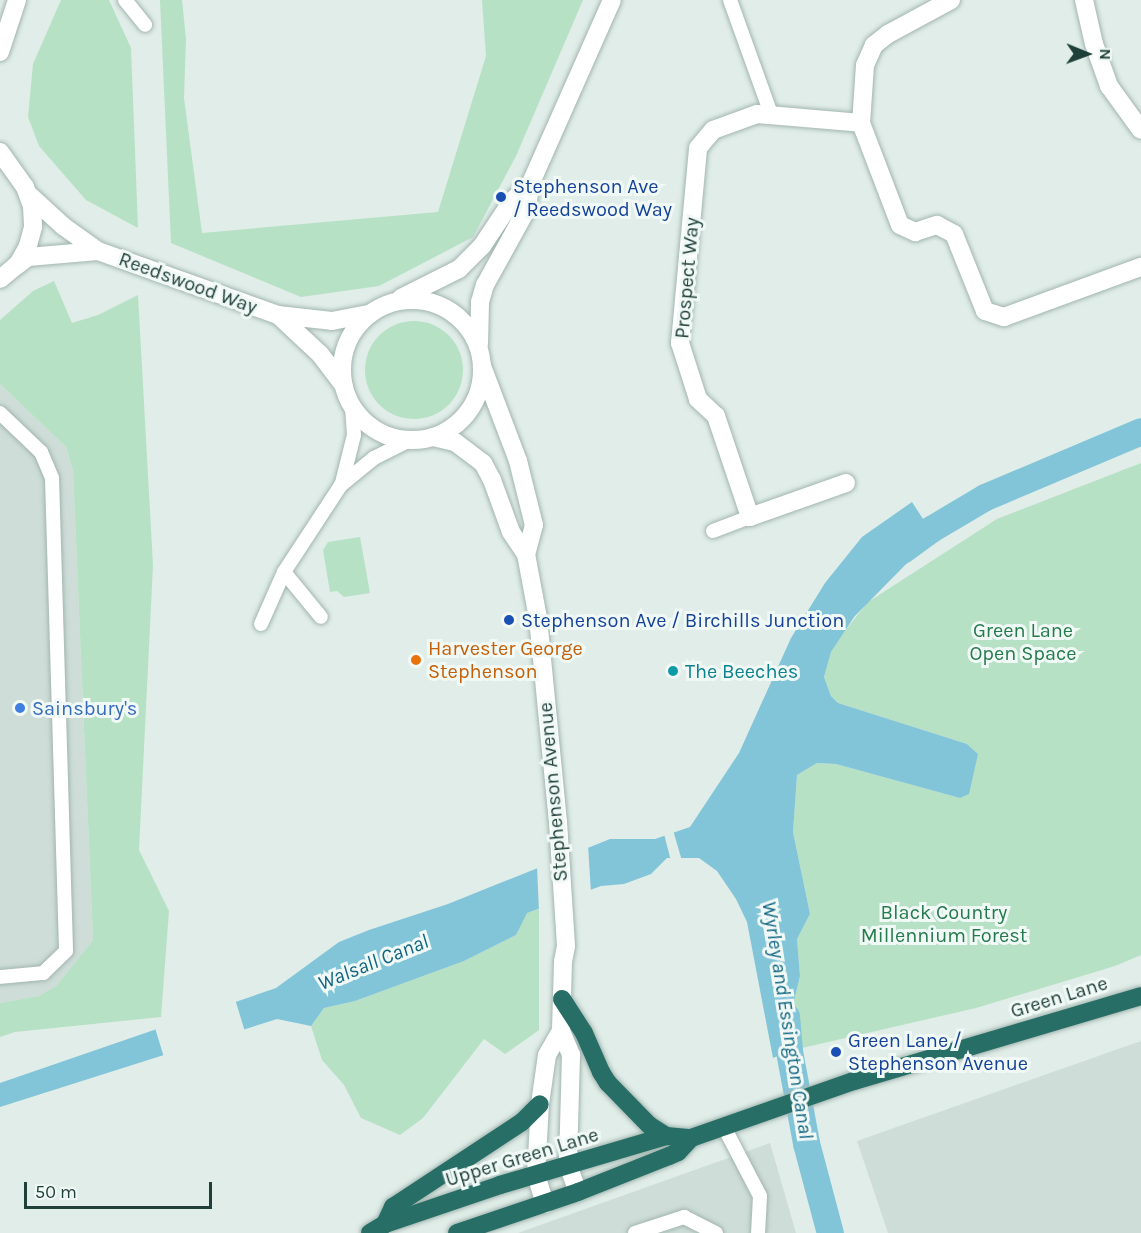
<!DOCTYPE html>
<style>
body{margin:0}
#map{position:relative;width:1141px;height:1233px;overflow:hidden;background:#e0ede8;font-family:Karla,sans-serif}
div>[style]{position:absolute}
[style*='--x']{left:calc(var(--x)*1px);top:calc(var(--y)*1px);width:calc(var(--w)*1px);rotate:calc(var(--a)*1deg)}
.built>*{inset:0;background:#ceddd7}
.green>*{inset:0;background:#b7e1c5}
.round{border-radius:50%}
.water>*{inset:0;background:#82c4d8}
.pier>*{inset:0;background:#e0ede8;transform-origin:0 0}
.canal>*{height:27px;margin:-13.5px;padding:0 13.5px;transform-origin:13.5px;border-radius:13.5px;background:#82c4d8}
.roads{filter:drop-shadow(0 0 2px #a2b5b0) drop-shadow(0 0 2px #a2b5b0)}
.lane>*{height:14px;margin:-7px;padding:0 7px;transform-origin:7px;border-radius:7px;background:#fff}
.street>*{height:18px;margin:-9px;padding:0 9px;transform-origin:9px;border-radius:9px;background:#fff}
.secondary>*{height:18px;margin:-9px;padding:0 9px;transform-origin:9px;border-radius:9px;background:#fff}
.secondary>.ring{margin:-9px;padding:0;box-sizing:content-box;background:none;border:18px solid #fff;border-radius:50%}
.highway>*{height:18px;margin:-9px;padding:0 9px;transform-origin:9px;border-radius:9px;background:#276f66}
.dots>*{width:16px;height:16px;translate:-50% -50%;box-sizing:border-box;border:3px solid #f1f9f6;border-radius:50%}
span{translate:-50% -50%;white-space:nowrap;text-align:center;line-height:1.15;-webkit-text-stroke:6px #f1f9f6;paint-order:stroke}
.transit-label{font-size:20px;color:#164399}
.left{translate:0 -50%;text-align:left}
.street-label{font-size:20px;color:#1f3f39}
.park-label{font-size:20px;color:#257b4d}
.food-label{font-size:20px;color:#c56008}
.culture-label{font-size:20px;color:#0d838f}
.shop-label{font-size:20px;color:#366cbe}
.water-label{font-size:21px;color:#126682;font-style:italic}
.north{position:absolute;left:1057px;top:24px;width:60px;height:60px;-webkit-text-stroke:4px #f1f9f6;paint-order:stroke;rotate:91deg;font-size:16px;font-weight:700;line-height:24px;text-align:center;color:#1f3f39}
.north::after{content:'';display:block;margin:auto;width:21px;height:27px;background:#1f3f39;clip-path:polygon(50% 0,100% 100%,50% 72%,0 100%)}
.scale{position:absolute;left:24px;top:1182px;width:188px;height:27px;box-sizing:border-box;border:3px solid #1f3f39;border-top:0;padding-left:8px;font-size:18px;line-height:21px;white-space:nowrap;color:#1f3f39;-webkit-text-stroke:4px #f1f9f6;paint-order:stroke}
</style>
<div id="map">
<div class="built">
<i style="clip-path:polygon(0 384px,66px 447px,73px 470px,93px 940px,56px 986px,39px 996px,0 1003px)"></i>
<i style="clip-path:polygon(1141px 1041px,1141px 1233px,888px 1233px,857px 1141px)"></i>
<i style="clip-path:polygon(770px 1143px,796px 1233px,518px 1233px)"></i>
</div>
<div class="green">
<i style="clip-path:polygon(61px 0,109px 0,131px 48px,138px 228px,86px 200px,39px 146px,28px 117px,33px 64px)"></i>
<i style="clip-path:polygon(160px 0,182px 0,186px 39px,184px 98px,202px 233px,438px 212px,486px 56px,482px 0,583px 0,516px 156px,473px 237px,379px 286px,301px 297px,171px 243px)"></i>
<i style="clip-path:polygon(54px 281px,72px 323px,98px 315px,138px 295px,153px 565px,139px 850px,169px 911px,161px 1017px,15px 1032px,0 1037px,0 1003px,39px 996px,56px 986px,93px 940px,73px 470px,66px 447px,0 384px,0 320px,33px 291px)"></i>
<i class="round" style="left:365px;top:321px;width:98px;height:98px"></i>
<i style="clip-path:polygon(1141px 463px,1141px 955px,1115px 966px,976px 1008px,789px 1051px,792px 1009px,800px 976px,797px 939px,810px 914px,793px 832px,797px 775px,817px 763px,836px 764px,960px 798px,978px 754px,967px 744px,838px 703px,831px 696px,824px 677px,831px 652px,839px 638px,868px 602px,997px 519px)"></i>
<i style="clip-path:polygon(360px 537px,370px 593px,344px 597px,337px 591px,330px 592px,323px 550px,328px 542px)"></i>
<i style="clip-path:polygon(539px 909px,539px 1030px,505px 1054px,484px 1039px,423px 1118px,400px 1135px,361px 1118px,344px 1085px,322px 1060px,311px 1026px,324px 1008px,355px 1001px,464px 961px,516px 935px,526px 913px)"></i>
</div>
<div class="water">
<i style="clip-path:polygon(912px 502px,936px 539px,913px 557px,854px 617px,831px 652px,824px 677px,831px 696px,838px 703px,967px 744px,978px 754px,969px 794px,960px 798px,836px 764px,817px 763px,797px 775px,793px 832px,810px 914px,797px 939px,800px 976px,792px 1009px,789px 1051px,773px 1058px,747px 922px,736px 899px,717px 871px,699px 858px,667px 858px,651px 874px,624px 884px,601px 886px,527px 913px,516px 935px,464px 961px,355px 1001px,324px 1008px,311px 1026px,277px 1019px,0 1107px,0 1083px,276px 988px,339px 942px,369px 930px,448px 904px,610px 839px,655px 839px,690px 827px,739px 753px,791px 638px,825px 583px,862px 537px)"></i>
</div>
<div class="pier">
<i style="clip-path:polygon(673px 830px,682px 861px,671px 861px,664px 834px)"></i>
<i style="clip-path:polygon(588px 845px,591px 893px,539px 912px,537px 866px)"></i>
<i style="left:235px;top:999px;width:34px;height:85px;rotate:73deg"></i>
</div>
<div class="canal">
<i style="--x:902;--y:550;--w:36;--a:-36"></i>
<i style="--x:931;--y:529;--w:63;--a:-30.7"></i>
<i style="--x:985;--y:497;--w:169;--a:-22.9"></i>
<i style="--x:786;--y:1016;--w:35;--a:85"></i>
<i style="--x:789;--y:1051;--w:94;--a:79.5"></i>
<i style="--x:806;--y:1143;--w:93;--a:75.1"></i>
</div>
<div class="roads">
<div class="lane">
<i style="--x:125;--y:0;--w:32;--a:51"></i>
<i style="--x:730;--y:0;--w:121;--a:70.2"></i>
<i style="--x:0;--y:413;--w:57;--a:43.6"></i>
<i style="--x:41;--y:452;--w:28;--a:67"></i>
<i style="--x:52;--y:478;--w:473;--a:88.3"></i>
<i style="--x:66;--y:951;--w:32;--a:136"></i>
<i style="--x:43;--y:973;--w:43;--a:174.7"></i>
<i style="--x:342;--y:483;--w:49;--a:-76"></i>
<i style="--x:354;--y:435;--w:29;--a:-94"></i>
<i style="--x:713;--y:531;--w:40;--a:-21"></i>
<i style="--x:284;--y:572;--w:58;--a:50.6"></i>
<i style="--x:261;--y:624;--w:57;--a:-66.1"></i>
<i style="--x:284;--y:572;--w:104;--a:-56.8"></i>
<i style="--x:341;--y:485;--w:43;--a:-39.3"></i>
<i style="--x:374;--y:458;--w:40;--a:-26.6"></i>
<i style="--x:723;--y:1125;--w:80;--a:62.5"></i>
<i style="--x:760;--y:1196;--w:37;--a:93"></i>
<i style="--x:635;--y:1233;--w:52;--a:-18.1"></i>
<i style="--x:684;--y:1217;--w:36;--a:27"></i>
</div>
<div class="street">
<i style="--x:951;--y:0;--w:72;--a:151.6"></i>
<i style="--x:888;--y:34;--w:18;--a:142"></i>
<i style="--x:874;--y:45;--w:22;--a:114"></i>
<i style="--x:865;--y:65;--w:58;--a:93.9"></i>
<i style="--x:861;--y:123;--w:109;--a:69.1"></i>
<i style="--x:900;--y:225;--w:17;--a:25"></i>
<i style="--x:915;--y:232;--w:23;--a:-18"></i>
<i style="--x:937;--y:225;--w:19;--a:28"></i>
<i style="--x:954;--y:234;--w:83;--a:68.1"></i>
<i style="--x:985;--y:311;--w:20;--a:18"></i>
<i style="--x:1004;--y:317;--w:146;--a:-20.1"></i>
<i style="--x:1084;--y:0;--w:45;--a:77.2"></i>
<i style="--x:1094;--y:44;--w:45;--a:70.3"></i>
<i style="--x:1109;--y:86;--w:54;--a:54"></i>
<i style="--x:846;--y:483;--w:102;--a:160.5"></i>
<i style="--x:750;--y:517;--w:107;--a:-108.6"></i>
<i style="--x:716;--y:416;--w:25;--a:-137"></i>
<i style="--x:698;--y:399;--w:59;--a:-107.8"></i>
<i style="--x:680;--y:343;--w:196;--a:-84.7"></i>
<i style="--x:698;--y:148;--w:23;--a:-50"></i>
<i style="--x:713;--y:130;--w:47;--a:-20"></i>
<i style="--x:757;--y:114;--w:104;--a:4.9"></i>
</div>
<div class="secondary">
<i style="--x:0;--y:52;--w:55;--a:-71.9"></i>
<i style="--x:0;--y:152;--w:43;--a:54.5"></i>
<i style="--x:25;--y:187;--w:20;--a:70"></i>
<i style="--x:32;--y:206;--w:21;--a:87"></i>
<i style="--x:33;--y:227;--w:20;--a:105"></i>
<i style="--x:28;--y:246;--w:21;--a:119"></i>
<i style="--x:18;--y:264;--w:23;--a:140"></i>
<i style="--x:28;--y:194;--w:47;--a:42.4"></i>
<i style="--x:63;--y:226;--w:43;--a:35.5"></i>
<i style="--x:98;--y:251;--w:191;--a:19.6"></i>
<i style="--x:278;--y:315;--w:54;--a:6.3"></i>
<i style="--x:332;--y:321;--w:38;--a:-11"></i>
<i style="--x:16;--y:266;--w:15;--a:-37"></i>
<i style="--x:28;--y:257;--w:70;--a:-4.9"></i>
<i style="--x:401;--y:298;--w:65;--a:-26.6"></i>
<i style="--x:459;--y:269;--w:33;--a:-45"></i>
<i style="--x:482;--y:246;--w:54;--a:-56.3"></i>
<i style="--x:512;--y:201;--w:24;--a:-42"></i>
<i class="ring" style="left:342px;top:300px;width:122px;height:122px"></i>
<i style="--x:278;--y:315;--w:57;--a:42.9"></i>
<i style="--x:320;--y:354;--w:39;--a:53"></i>
<i style="--x:479;--y:344;--w:42;--a:-88.6"></i>
<i style="--x:480;--y:302;--w:18;--a:-74"></i>
<i style="--x:485;--y:285;--w:87;--a:-61.1"></i>
<i style="--x:527;--y:209;--w:24;--a:-83"></i>
<i style="--x:530;--y:185;--w:202;--a:-66.1"></i>
<i style="--x:482;--y:366;--w:102;--a:69.2"></i>
<i style="--x:518;--y:461;--w:66;--a:76"></i>
<i style="--x:534;--y:525;--w:30;--a:105"></i>
<i style="--x:526;--y:554;--w:65;--a:79.4"></i>
<i style="--x:538;--y:618;--w:205;--a:84.4"></i>
<i style="--x:558;--y:822;--w:124;--a:86.3"></i>
<i style="--x:566;--y:946;--w:16;--a:101"></i>
<i style="--x:563;--y:962;--w:69;--a:91.7"></i>
<i style="--x:561;--y:1031;--w:26;--a:67"></i>
<i style="--x:571;--y:1055;--w:110;--a:91.6"></i>
<i style="--x:568;--y:1165;--w:29;--a:70"></i>
<i style="--x:433;--y:437;--w:23;--a:13"></i>
<i style="--x:455;--y:442;--w:35;--a:37"></i>
<i style="--x:483;--y:463;--w:19;--a:62"></i>
<i style="--x:492;--y:480;--w:55;--a:69.9"></i>
<i style="--x:511;--y:532;--w:27;--a:56"></i>
<i style="--x:545;--y:1204;--w:30;--a:-107"></i>
<i style="--x:536;--y:1175;--w:71;--a:-86.8"></i>
<i style="--x:540;--y:1104;--w:49;--a:-81.9"></i>
<i style="--x:547;--y:1055;--w:28;--a:-60"></i>
</div>
<div class="highway">
<i style="--x:562;--y:999;--w:40;--a:57.1"></i>
<i style="--x:584;--y:1033;--w:43;--a:66.4"></i>
<i style="--x:601;--y:1072;--w:13;--a:58"></i>
<i style="--x:608;--y:1083;--w:59;--a:45.7"></i>
<i style="--x:649;--y:1125;--w:20;--a:33"></i>
<i style="--x:385;--y:1224;--w:19;--a:-65"></i>
<i style="--x:393;--y:1207;--w:154;--a:-33.4"></i>
<i style="--x:522;--y:1122;--w:25;--a:-45"></i>
<i style="--x:370;--y:1233;--w:17;--a:-31"></i>
<i style="--x:385;--y:1224;--w:121;--a:-18.7"></i>
<i style="--x:500;--y:1185;--w:173;--a:-16.4"></i>
<i style="--x:666;--y:1136;--w:25;--a:5"></i>
<i style="--x:691;--y:1138;--w:173;--a:-19.3"></i>
<i style="--x:854;--y:1081;--w:299;--a:-16.5"></i>
<i style="--x:457;--y:1233;--w:128;--a:-18.7"></i>
<i style="--x:578;--y:1192;--w:98;--a:-21.6"></i>
<i style="--x:669;--y:1156;--w:10;--a:-24"></i>
<i style="--x:678;--y:1152;--w:19;--a:-47"></i>
</div>
</div>
<div class="dots">
<i style="left:501px;top:197px;background:#1a4fb4"></i>
<i style="left:509px;top:620px;background:#1a4fb4"></i>
<i style="left:416px;top:660px;background:#e8710a"></i>
<i style="left:673px;top:671px;background:#0f9aa8"></i>
<i style="left:20px;top:708px;background:#3f7fe0"></i>
<i style="left:836px;top:1052px;background:#1a4fb4"></i>
</div>
<div class="transit-label">
<span class="left" style="left:513px;top:198px">Stephenson Ave<br>/ Reedswood Way</span>
<span class="left" style="left:521px;top:620px">Stephenson Ave / Birchills Junction</span>
<span class="left" style="left:848px;top:1052px">Green Lane /<br>Stephenson Avenue</span>
</div>
<div class="street-label">
<span style="left:687px;top:278px;rotate:-85deg">Prospect Way</span>
<span style="left:188px;top:283px;rotate:20deg">Reedswood Way</span>
<span style="left:553px;top:792px;rotate:-95deg">Stephenson Avenue</span>
<span style="left:1059px;top:997px;rotate:-17deg">Green Lane</span>
<span style="left:522px;top:1157px;rotate:-17deg">Upper Green Lane</span>
</div>
<div class="park-label">
<span style="left:1023px;top:642px">Green Lane<br>Open Space</span>
<span style="left:944px;top:924px">Black Country<br>Millennium Forest</span>
</div>
<div class="food-label">
<span class="left" style="left:428px;top:660px">Harvester George<br>Stephenson</span>
</div>
<div class="culture-label">
<span class="left" style="left:685px;top:671px">The Beeches</span>
</div>
<div class="shop-label">
<span class="left" style="left:32px;top:708px">Sainsbury's</span>
</div>
<div class="water-label">
<span style="left:373px;top:962px;rotate:-22deg">Walsall Canal</span>
<span style="left:788px;top:1020px;rotate:81deg">Wyrley and Essington Canal</span>
</div>
<div class="north">N</div>
<div class="scale">50 m</div>
</div>
